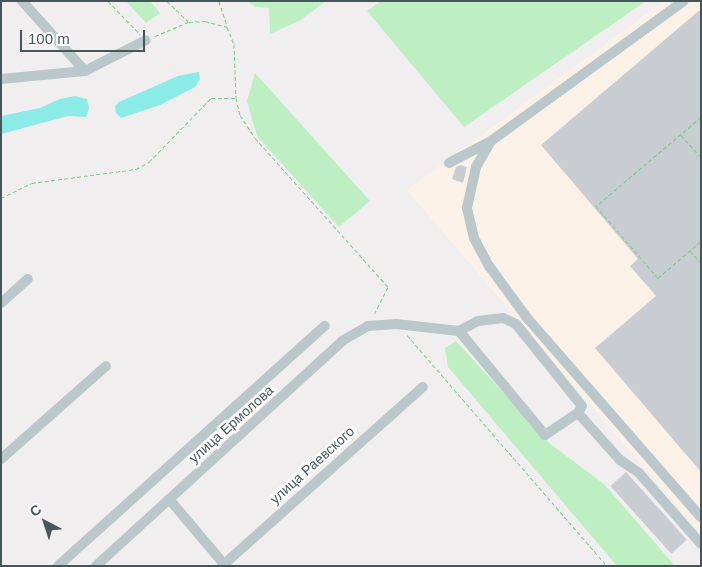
<!DOCTYPE html>
<meta charset="utf-8">
<style>
body{margin:0}
#map{position:relative;width:702px;height:567px;overflow:hidden;background:#f1eeef;font-family:Arial,sans-serif}
div>[style]{position:absolute}
[style*='--x']{left:calc(var(--x)*1px);top:calc(var(--y)*1px);width:calc(var(--w)*1px);rotate:calc(var(--a)*1deg)}
.commercial>*{inset:0;background:#fcf1e7}
.green>*{inset:0;background:#bdefc3}
.water>*{inset:0;background:#8aebe7}
.building>*{inset:0;background:#c8cdd1;transform-origin:0 0}
.path>*{height:1px;margin-top:-0.5px;transform-origin:0;background:repeating-linear-gradient(90deg,#75cc8b 0 4px,transparent 0 6.5px)}
.minor>*{height:10px;margin:-5px;padding:0 5px;transform-origin:5px;border-radius:5px;background:#bac7cb}
span{translate:-50% -50%;white-space:nowrap;text-align:center;line-height:1.15;-webkit-text-stroke:5px #fff;paint-order:stroke}
.street-label{font-size:14px;color:#46575c}
.frame{position:absolute;inset:0;border:2px solid #46575c;pointer-events:none}
.north{position:absolute;left:20px;top:497px;width:50px;height:50px;-webkit-text-stroke:4px #fff;paint-order:stroke;rotate:320deg;font-size:14px;font-weight:700;line-height:20px;text-align:center;color:#46575c}
.north::after{content:'';display:block;margin:auto;width:18px;height:22px;background:#46575c;clip-path:polygon(50% 0,100% 100%,50% 72%,0 100%)}
.scale{position:absolute;left:20px;top:30px;width:125px;height:22px;box-sizing:border-box;border:2px solid #46575c;border-top:0;padding-left:6px;font-size:15px;line-height:18px;white-space:nowrap;color:#46575c;-webkit-text-stroke:4px #fff;paint-order:stroke}
</style>
<div id="map">
<div class="commercial">
<i style="clip-path:polygon(664px 1px,701px 1px,701px 534px,407px 190px)"></i>
</div>
<div class="green">
<i style="clip-path:polygon(126px 1px,150px 1px,160px 13px,146px 23px)"></i>
<i style="clip-path:polygon(247px 1px,326px 1px,299px 21px,270px 34px,269px 8px,256px 7px)"></i>
<i style="clip-path:polygon(381px 1px,646px 1px,464px 127px,367px 11px)"></i>
<i style="clip-path:polygon(255px 73px,370px 201px,339px 227px,257px 136px,247px 101px)"></i>
<i style="clip-path:polygon(456px 341px,549px 443px,604px 484px,675px 566px,617px 566px,448px 367px,445px 348px)"></i>
</div>
<div class="water">
<i style="clip-path:polygon(199px 72px,200px 79px,195px 87px,160px 105px,121px 118px,116px 113px,115px 106px,119px 102px,178px 76px)"></i>
<i style="clip-path:polygon(75px 96px,87px 99px,89px 108px,86px 117px,68px 116px,1px 134px,1px 116px,40px 108px,60px 99px)"></i>
</div>
<div class="building">
<i style="clip-path:polygon(701px 9px,701px 472px,595px 348px,656px 296px,630px 266px,638px 259px,541px 145px)"></i>
<i style="clip-path:polygon(460px 165px,467px 167px,463px 183px,452px 179px,456px 167px)"></i>
<i style="left:626px;top:472px;width:91px;height:21px;rotate:48deg"></i>
</div>
<div class="path">
<i style="--x:108;--y:1;--w:46;--a:45.9"></i>
<i style="--x:167;--y:1;--w:30;--a:44"></i>
<i style="--x:189;--y:22;--w:16;--a:-4"></i>
<i style="--x:205;--y:21;--w:23;--a:15"></i>
<i style="--x:227;--y:27;--w:18;--a:68"></i>
<i style="--x:234;--y:44;--w:54;--a:87.9"></i>
<i style="--x:236;--y:98;--w:17;--a:77"></i>
<i style="--x:240;--y:115;--w:27;--a:57"></i>
<i style="--x:255;--y:138;--w:200;--a:48.2"></i>
<i style="--x:388;--y:287;--w:31;--a:117"></i>
<i style="--x:219;--y:1;--w:26;--a:72"></i>
<i style="--x:155;--y:36;--w:36;--a:-23"></i>
<i style="--x:701;--y:117;--w:138;--a:139.7"></i>
<i style="--x:596;--y:206;--w:95;--a:49.3"></i>
<i style="--x:658;--y:278;--w:57;--a:-40.7"></i>
<i style="--x:681;--y:135;--w:30;--a:48"></i>
<i style="--x:1;--y:198;--w:34;--a:-26"></i>
<i style="--x:32;--y:183;--w:105;--a:-7.7"></i>
<i style="--x:136;--y:169;--w:15;--a:-28"></i>
<i style="--x:149;--y:162;--w:89;--a:-45.9"></i>
<i style="--x:211;--y:98;--w:24;--a:0"></i>
<i style="--x:690;--y:251;--w:16;--a:47"></i>
<i style="--x:407;--y:335;--w:306;--a:49.1"></i>
</div>
<div class="minor">
<i style="--x:22;--y:1;--w:94;--a:48"></i>
<i style="--x:1;--y:79;--w:84;--a:-5.4"></i>
<i style="--x:85;--y:71;--w:68;--a:-26.9"></i>
<i style="--x:491;--y:141;--w:30;--a:120"></i>
<i style="--x:476;--y:167;--w:42;--a:102.4"></i>
<i style="--x:467;--y:208;--w:31;--a:77"></i>
<i style="--x:474;--y:238;--w:32;--a:62"></i>
<i style="--x:489;--y:266;--w:66;--a:53.7"></i>
<i style="--x:528;--y:319;--w:263;--a:48.9"></i>
<i style="--x:449;--y:163;--w:47;--a:-27.6"></i>
<i style="--x:491;--y:141;--w:238;--a:-36"></i>
<i style="--x:1;--y:303;--w:36;--a:-42"></i>
<i style="--x:459;--y:331;--w:135;--a:50.4"></i>
<i style="--x:545;--y:435;--w:40;--a:-34"></i>
<i style="--x:1;--y:459;--w:140;--a:-41.5"></i>
<i style="--x:169;--y:499;--w:85;--a:49.8"></i>
<i style="--x:58;--y:566;--w:359;--a:-42"></i>
<i style="--x:96;--y:566;--w:333;--a:-42.4"></i>
<i style="--x:342;--y:341;--w:30;--a:-30"></i>
<i style="--x:368;--y:326;--w:28;--a:-4"></i>
<i style="--x:396;--y:324;--w:63;--a:6.3"></i>
<i style="--x:459;--y:331;--w:21;--a:-28"></i>
<i style="--x:478;--y:321;--w:25;--a:-7"></i>
<i style="--x:503;--y:318;--w:14;--a:25"></i>
<i style="--x:516;--y:324;--w:105;--a:51.2"></i>
<i style="--x:582;--y:406;--w:8;--a:120"></i>
<i style="--x:578;--y:413;--w:63;--a:48.2"></i>
<i style="--x:620;--y:460;--w:23;--a:34"></i>
<i style="--x:639;--y:473;--w:94;--a:48.9"></i>
<i style="--x:222;--y:566;--w:269;--a:-41.7"></i>
</div>
<div class="street-label">
<span style="left:231px;top:424px;rotate:-42deg">улица Ермолова</span>
<span style="left:312px;top:465px;rotate:-42deg">улица Раевского</span>
</div>
<div class="frame"></div>
<div class="north">С</div>
<div class="scale">100 m</div>
</div>
